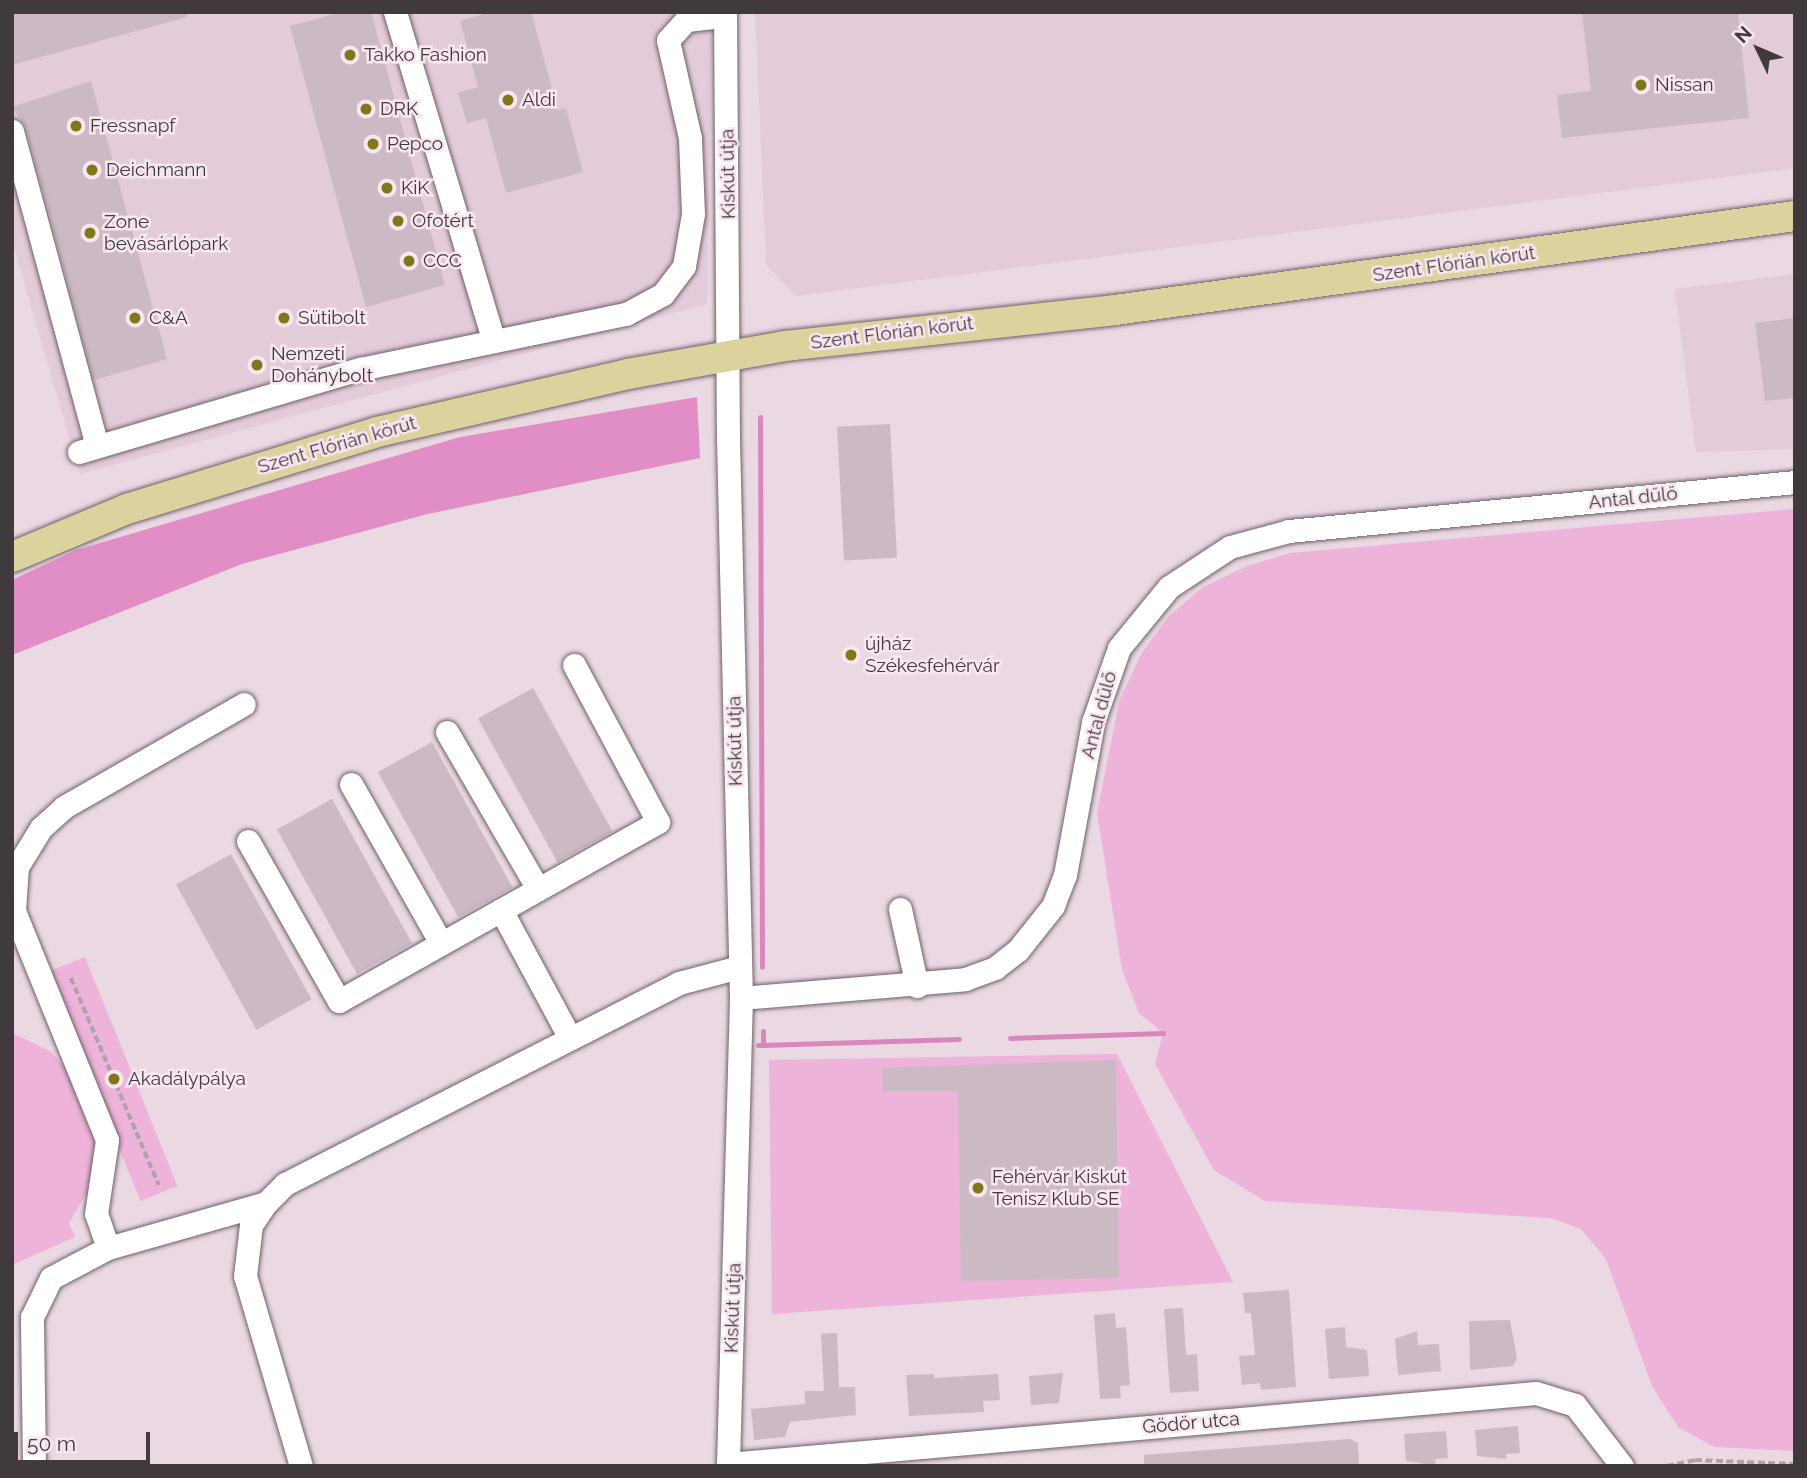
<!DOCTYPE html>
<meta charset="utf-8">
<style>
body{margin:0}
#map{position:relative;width:1807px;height:1478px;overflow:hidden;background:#ead9e3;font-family:Raleway,sans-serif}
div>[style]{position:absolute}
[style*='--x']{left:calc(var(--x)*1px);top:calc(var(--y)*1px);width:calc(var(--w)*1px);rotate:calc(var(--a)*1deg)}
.built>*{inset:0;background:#e4cbda}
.green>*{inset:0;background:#edb3d8;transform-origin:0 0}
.forest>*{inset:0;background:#e28ec6}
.stream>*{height:5px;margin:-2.5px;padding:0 2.5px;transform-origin:2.5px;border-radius:2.5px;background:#d886bc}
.building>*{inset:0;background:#cbbac4;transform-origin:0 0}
.path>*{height:3.5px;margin-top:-1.75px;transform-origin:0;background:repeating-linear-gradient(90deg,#aea1a9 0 7px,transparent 0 10.5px)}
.roads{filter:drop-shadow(0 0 2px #6f6069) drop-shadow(0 0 2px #6f6069)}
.minor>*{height:23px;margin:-11.5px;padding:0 11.5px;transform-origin:11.5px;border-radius:11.5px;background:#fff}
.major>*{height:30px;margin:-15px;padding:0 15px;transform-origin:15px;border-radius:15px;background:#dad39d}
.dots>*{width:19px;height:19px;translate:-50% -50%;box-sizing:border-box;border:4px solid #f8e6f1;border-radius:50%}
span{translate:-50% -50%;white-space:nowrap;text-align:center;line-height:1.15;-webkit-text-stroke:5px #f8e6f1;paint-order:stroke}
.poi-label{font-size:19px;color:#40393e}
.left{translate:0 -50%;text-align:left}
.street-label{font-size:19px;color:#40393e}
.frame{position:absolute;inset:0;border:14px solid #40393e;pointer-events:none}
.north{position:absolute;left:1723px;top:14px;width:70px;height:70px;-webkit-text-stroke:5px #f8e6f1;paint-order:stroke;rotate:314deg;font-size:19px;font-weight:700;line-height:28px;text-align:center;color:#40393e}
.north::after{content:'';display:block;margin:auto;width:24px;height:32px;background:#40393e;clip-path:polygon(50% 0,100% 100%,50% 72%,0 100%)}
.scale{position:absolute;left:14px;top:1432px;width:136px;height:32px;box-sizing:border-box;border:4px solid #40393e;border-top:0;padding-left:9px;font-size:21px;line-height:24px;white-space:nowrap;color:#40393e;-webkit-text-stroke:5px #f8e6f1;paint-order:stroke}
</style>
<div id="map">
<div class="built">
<i style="clip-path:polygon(12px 12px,712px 12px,707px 304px,80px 474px,12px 241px)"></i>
<i style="clip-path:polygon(755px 12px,1795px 12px,1795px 168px,796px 296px,766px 264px)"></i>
<i style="clip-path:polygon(1795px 274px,1795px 449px,1696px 452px,1675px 289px)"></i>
</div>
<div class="green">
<i style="clip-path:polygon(1795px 509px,1795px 1451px,1714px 1447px,1678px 1427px,1652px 1386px,1606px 1259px,1581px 1229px,1551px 1218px,1265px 1201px,1214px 1170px,1155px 1064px,1163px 1033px,1139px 1013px,1122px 969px,1097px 813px,1119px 702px,1141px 654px,1169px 616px,1203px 587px,1247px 566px,1290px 553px)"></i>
<i style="left:85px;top:957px;width:247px;height:40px;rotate:68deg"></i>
<i style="clip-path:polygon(12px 1033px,50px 1051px,67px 1069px,95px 1127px,95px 1152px,89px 1189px,69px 1223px,75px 1237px,12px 1265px)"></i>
<i style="clip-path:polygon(1117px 1054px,1233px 1282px,772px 1314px,769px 1060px)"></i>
</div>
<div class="forest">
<i style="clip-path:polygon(697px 397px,700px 458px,428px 514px,242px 564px,12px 655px,12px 580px,76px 550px,460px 437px)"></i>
</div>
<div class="stream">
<i style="--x:760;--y:417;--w:550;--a:89.79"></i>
<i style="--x:763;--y:1031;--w:14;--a:90"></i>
<i style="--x:1010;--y:1038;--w:153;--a:-1.9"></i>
<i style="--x:758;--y:1045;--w:201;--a:-1.7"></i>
</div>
<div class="building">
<i style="clip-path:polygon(12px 12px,186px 12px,187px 17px,12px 65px)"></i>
<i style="clip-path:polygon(342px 12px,371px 12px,445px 285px,366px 307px,290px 26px)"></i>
<i style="clip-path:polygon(491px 12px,531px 12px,558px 110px,566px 108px,583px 172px,506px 193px,486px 118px,467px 123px,458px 93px,478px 87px,460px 21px)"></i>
<i style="clip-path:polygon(1582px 12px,1738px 12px,1749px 118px,1562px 138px,1557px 95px,1591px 91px)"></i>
<i style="clip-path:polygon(91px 81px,167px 359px,94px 380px,26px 127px,12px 107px)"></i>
<i style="clip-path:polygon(1795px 318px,1795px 398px,1765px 401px,1755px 323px)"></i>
<i style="left:890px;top:424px;width:134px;height:53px;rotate:87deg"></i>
<i style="left:533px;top:688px;width:164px;height:63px;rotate:61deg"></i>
<i style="left:432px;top:742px;width:166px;height:62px;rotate:61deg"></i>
<i style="left:332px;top:799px;width:165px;height:63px;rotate:61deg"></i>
<i style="left:231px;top:854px;width:166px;height:63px;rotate:61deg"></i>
<i style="clip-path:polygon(1116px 1060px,1119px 1278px,961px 1281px,958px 1091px,883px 1091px,882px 1068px)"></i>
<i style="clip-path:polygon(1289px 1290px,1296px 1387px,1261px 1390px,1260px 1383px,1242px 1385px,1239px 1356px,1255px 1355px,1251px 1313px,1245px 1313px,1243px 1293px)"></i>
<i style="clip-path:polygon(1183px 1308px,1186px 1355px,1197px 1354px,1199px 1391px,1170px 1393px,1164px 1309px)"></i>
<i style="clip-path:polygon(1115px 1313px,1116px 1328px,1126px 1327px,1130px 1385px,1120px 1386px,1121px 1398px,1100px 1399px,1094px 1315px)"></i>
<i style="clip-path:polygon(1510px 1320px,1517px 1358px,1513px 1366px,1470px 1370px,1469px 1321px)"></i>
<i style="clip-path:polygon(1345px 1327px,1346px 1347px,1367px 1350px,1369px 1376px,1329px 1379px,1325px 1329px)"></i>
<i style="clip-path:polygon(1417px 1331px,1418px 1345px,1439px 1344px,1441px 1371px,1398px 1375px,1395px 1339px)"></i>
<i style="clip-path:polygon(837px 1333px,839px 1387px,855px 1387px,856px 1415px,790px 1422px,785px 1437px,754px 1440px,751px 1409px,805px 1404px,805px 1391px,824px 1391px,821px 1334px)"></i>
<i style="clip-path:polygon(1063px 1373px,1059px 1403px,1031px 1405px,1029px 1376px)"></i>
<i style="clip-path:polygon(934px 1374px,934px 1378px,998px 1374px,1000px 1400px,983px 1401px,984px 1412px,909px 1416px,906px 1375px)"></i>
<i style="clip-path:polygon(1518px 1426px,1520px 1453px,1506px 1454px,1506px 1459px,1477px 1456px,1475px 1430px)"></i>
<i style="clip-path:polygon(1446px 1431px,1448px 1458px,1435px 1459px,1436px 1466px,1406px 1461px,1404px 1434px)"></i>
<i style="clip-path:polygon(1350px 1439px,1358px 1443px,1359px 1466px,1144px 1466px,1144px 1455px)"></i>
</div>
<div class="path">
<i style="--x:71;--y:978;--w:225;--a:67"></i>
<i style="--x:1667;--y:1466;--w:29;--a:-12"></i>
<i style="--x:1695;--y:1460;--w:100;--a:2.3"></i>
</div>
<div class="roads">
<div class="minor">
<i style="--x:395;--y:12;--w:340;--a:73.3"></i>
<i style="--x:725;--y:12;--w:427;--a:89.6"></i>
<i style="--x:728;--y:439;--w:559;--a:88.67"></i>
<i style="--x:741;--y:998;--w:468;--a:91.6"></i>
<i style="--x:12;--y:131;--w:326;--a:74.9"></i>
<i style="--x:79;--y:452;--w:293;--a:-16.5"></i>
<i style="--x:360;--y:369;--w:272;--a:-11.7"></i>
<i style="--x:626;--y:314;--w:42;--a:-28.4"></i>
<i style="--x:663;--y:294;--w:35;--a:-53"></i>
<i style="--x:684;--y:266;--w:53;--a:-80.2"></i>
<i style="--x:693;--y:214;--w:76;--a:-92.3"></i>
<i style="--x:690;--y:138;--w:100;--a:-102.7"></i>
<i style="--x:668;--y:40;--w:27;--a:-48"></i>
<i style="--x:686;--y:20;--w:39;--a:-6"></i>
<i style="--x:447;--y:732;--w:181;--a:59.9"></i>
<i style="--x:351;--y:784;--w:183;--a:60.5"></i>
<i style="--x:248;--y:841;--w:184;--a:60.4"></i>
<i style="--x:339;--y:1001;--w:366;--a:-29.3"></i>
<i style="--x:658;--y:822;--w:178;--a:-118.1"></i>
<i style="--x:900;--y:909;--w:79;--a:77.6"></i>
<i style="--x:501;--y:910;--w:145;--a:61.7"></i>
<i style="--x:741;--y:998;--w:225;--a:-4.8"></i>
<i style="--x:965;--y:979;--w:32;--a:-20"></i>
<i style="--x:995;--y:968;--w:29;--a:-38"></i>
<i style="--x:1018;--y:950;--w:56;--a:-51.5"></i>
<i style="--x:1053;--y:906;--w:33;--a:-69"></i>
<i style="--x:1065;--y:875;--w:156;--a:-79.6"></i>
<i style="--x:1093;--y:722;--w:78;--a:-70.6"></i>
<i style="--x:1119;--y:648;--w:79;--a:-50.7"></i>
<i style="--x:1169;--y:587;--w:73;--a:-33.3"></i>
<i style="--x:1230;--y:547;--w:61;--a:-15.2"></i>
<i style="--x:1289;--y:531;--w:508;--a:-5.53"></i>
<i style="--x:108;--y:1248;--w:36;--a:-109"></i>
<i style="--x:96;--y:1214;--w:75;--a:-81.5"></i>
<i style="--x:107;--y:1140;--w:247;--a:-112.1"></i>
<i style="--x:14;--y:911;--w:44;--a:-86.1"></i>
<i style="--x:17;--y:867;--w:46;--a:-58.4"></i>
<i style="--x:41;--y:828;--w:31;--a:-42"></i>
<i style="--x:64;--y:807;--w:207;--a:-29.8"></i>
<i style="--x:728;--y:1464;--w:811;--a:-5.02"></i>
<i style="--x:1536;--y:1393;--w:41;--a:17.1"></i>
<i style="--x:1575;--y:1405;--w:77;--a:52.4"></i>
<i style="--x:34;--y:1466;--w:149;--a:-90.8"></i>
<i style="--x:32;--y:1317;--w:43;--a:-64"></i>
<i style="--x:51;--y:1278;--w:64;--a:-27.8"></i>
<i style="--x:108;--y:1248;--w:164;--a:-15.9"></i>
<i style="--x:301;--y:1466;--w:198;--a:-106.4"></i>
<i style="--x:245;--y:1276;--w:51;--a:-83.3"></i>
<i style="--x:251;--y:1225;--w:27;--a:-56"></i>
<i style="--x:266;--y:1203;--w:27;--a:-45"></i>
<i style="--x:285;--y:1184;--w:442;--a:-27"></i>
<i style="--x:679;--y:983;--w:62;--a:-14.9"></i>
</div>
<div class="major">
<i style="--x:12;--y:557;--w:125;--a:-22.7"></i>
<i style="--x:127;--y:509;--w:262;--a:-17.1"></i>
<i style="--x:377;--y:432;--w:258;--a:-13"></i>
<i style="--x:628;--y:374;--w:159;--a:-10.1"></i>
<i style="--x:785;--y:346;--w:332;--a:-6.2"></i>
<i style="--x:1115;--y:310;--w:686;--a:-7.87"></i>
</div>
</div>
<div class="dots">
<i style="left:350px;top:55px;background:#837619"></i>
<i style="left:1641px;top:85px;background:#837619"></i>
<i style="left:508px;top:100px;background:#837619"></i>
<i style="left:366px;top:109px;background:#837619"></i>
<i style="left:76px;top:126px;background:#837619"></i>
<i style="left:373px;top:144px;background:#837619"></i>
<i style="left:92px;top:170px;background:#837619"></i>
<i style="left:387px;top:188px;background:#837619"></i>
<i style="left:398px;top:221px;background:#837619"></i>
<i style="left:90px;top:233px;background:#837619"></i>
<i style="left:409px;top:261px;background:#837619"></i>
<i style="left:135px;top:318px;background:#837619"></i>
<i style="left:284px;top:318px;background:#837619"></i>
<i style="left:257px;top:365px;background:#837619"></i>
<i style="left:851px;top:655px;background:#837619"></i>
<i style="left:114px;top:1079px;background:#837619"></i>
<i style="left:978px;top:1188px;background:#837619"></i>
</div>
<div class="poi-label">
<span class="left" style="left:364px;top:55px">Takko Fashion</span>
<span class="left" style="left:1655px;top:85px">Nissan</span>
<span class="left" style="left:522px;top:100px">Aldi</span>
<span class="left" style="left:380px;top:109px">DRK</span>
<span class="left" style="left:90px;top:126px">Fressnapf</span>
<span class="left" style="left:387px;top:144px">Pepco</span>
<span class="left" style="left:106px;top:170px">Deichmann</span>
<span class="left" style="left:401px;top:188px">KiK</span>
<span class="left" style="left:412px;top:221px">Ofotért</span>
<span class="left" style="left:104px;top:233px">Zone<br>bevásárlópark</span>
<span class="left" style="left:423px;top:261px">CCC</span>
<span class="left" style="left:149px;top:318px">C&amp;A</span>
<span class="left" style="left:298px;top:318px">Sütibolt</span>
<span class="left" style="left:271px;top:365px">Nemzeti<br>Dohánybolt</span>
<span class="left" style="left:865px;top:655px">újház<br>Székesfehérvár</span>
<span class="left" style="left:128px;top:1079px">Akadálypálya</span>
<span class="left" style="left:992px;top:1188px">Fehérvár Kiskút<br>Tenisz Klub SE</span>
</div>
<div class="street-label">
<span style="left:728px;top:174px;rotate:-91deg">Kiskút útja</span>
<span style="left:1454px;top:264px;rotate:-8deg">Szent Flórián körút</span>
<span style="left:892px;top:333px;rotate:-7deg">Szent Flórián körút</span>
<span style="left:337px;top:445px;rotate:-16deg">Szent Flórián körút</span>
<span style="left:1633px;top:498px;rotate:-6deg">Antal dűlő</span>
<span style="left:1099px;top:715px;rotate:-75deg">Antal dűlő</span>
<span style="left:735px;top:741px;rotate:-91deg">Kiskút útja</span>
<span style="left:733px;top:1308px;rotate:-88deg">Kiskút útja</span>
<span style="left:1191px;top:1423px;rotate:-5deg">Gödör utca</span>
</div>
<div class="frame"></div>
<div class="north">N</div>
<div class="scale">50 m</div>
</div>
